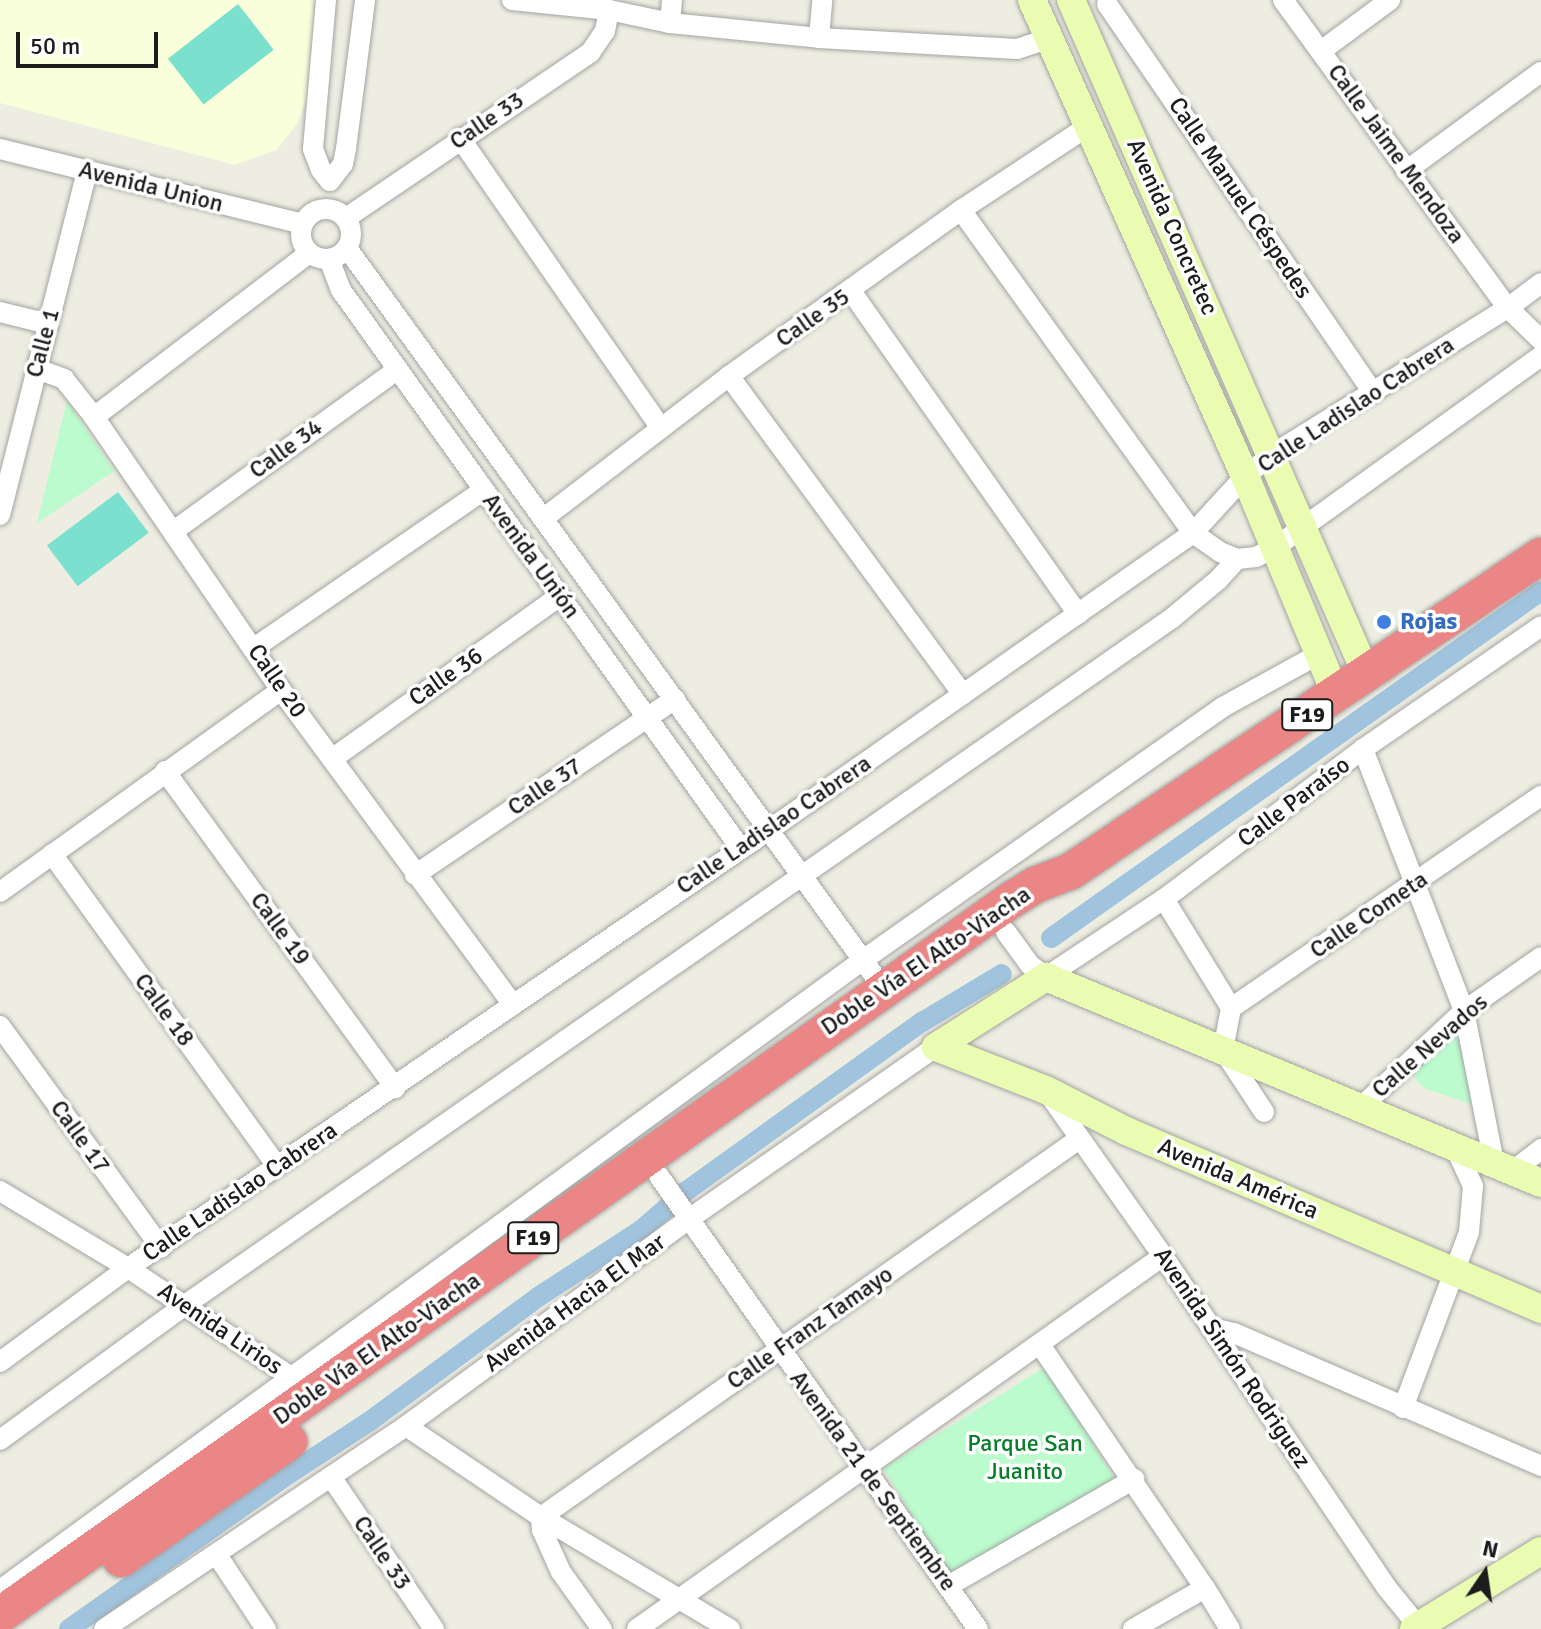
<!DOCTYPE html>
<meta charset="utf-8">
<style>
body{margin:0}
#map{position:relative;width:1541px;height:1629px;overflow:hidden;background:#eeede1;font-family:Signika,sans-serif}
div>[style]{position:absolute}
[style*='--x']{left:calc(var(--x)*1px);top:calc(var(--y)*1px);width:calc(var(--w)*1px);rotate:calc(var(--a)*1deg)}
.education>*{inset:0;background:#f8ffda}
.park>*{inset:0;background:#bbfbcd;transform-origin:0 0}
.pitch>*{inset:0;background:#7be1ce;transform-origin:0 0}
.canal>*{height:20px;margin:-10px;padding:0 10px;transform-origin:10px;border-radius:10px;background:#a0c3de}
.roads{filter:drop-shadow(0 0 2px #a3a3a3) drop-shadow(0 0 2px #a3a3a3)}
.street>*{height:20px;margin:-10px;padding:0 10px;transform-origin:10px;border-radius:10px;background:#fff}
.street>.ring{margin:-10px;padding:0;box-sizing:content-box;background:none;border:20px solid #fff;border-radius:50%}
.secondary>*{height:28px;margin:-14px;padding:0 14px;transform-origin:14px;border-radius:14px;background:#e9fcb2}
.highway>*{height:36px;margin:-18px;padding:0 18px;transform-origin:18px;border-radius:18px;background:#ea8685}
.dots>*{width:22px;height:22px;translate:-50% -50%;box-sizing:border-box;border:4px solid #fff;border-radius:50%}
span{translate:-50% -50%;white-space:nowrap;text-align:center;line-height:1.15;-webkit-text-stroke:7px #fff;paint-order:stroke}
.shield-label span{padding:2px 6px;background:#fff;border:2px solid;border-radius:6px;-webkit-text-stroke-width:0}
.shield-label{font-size:22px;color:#1c1c1c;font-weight:700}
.street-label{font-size:24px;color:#1c1c1c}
.shop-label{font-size:24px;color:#366cbe;font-weight:700}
.left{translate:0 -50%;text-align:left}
.park-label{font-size:24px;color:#077e29}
.north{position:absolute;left:1445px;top:1533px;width:80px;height:80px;-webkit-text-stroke:6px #fff;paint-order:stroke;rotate:13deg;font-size:22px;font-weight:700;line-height:32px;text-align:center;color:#1c1c1c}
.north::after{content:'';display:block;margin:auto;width:28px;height:36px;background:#1c1c1c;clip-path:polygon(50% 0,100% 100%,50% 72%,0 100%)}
.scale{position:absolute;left:16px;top:32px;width:142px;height:36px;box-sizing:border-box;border:4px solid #1c1c1c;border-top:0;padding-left:10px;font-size:24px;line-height:28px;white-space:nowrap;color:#1c1c1c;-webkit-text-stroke:6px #fff;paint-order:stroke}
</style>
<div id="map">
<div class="education">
<i style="clip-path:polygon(0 0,315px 0,306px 100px,298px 123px,276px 150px,235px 165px,0 103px)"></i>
</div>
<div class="park">
<i style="clip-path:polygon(67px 401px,114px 471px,37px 523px)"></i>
<i style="clip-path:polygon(1462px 1024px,1493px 1112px,1424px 1088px,1408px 1070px)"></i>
<i style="left:1045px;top:1367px;width:131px;height:191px;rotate:58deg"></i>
</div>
<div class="pitch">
<i style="left:238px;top:4px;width:58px;height:89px;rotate:52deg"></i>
<i style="left:118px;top:492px;width:51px;height:89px;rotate:53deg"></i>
</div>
<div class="canal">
<i style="--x:1051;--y:938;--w:600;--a:-35.3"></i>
<i style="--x:69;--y:1629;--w:269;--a:-35.2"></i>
<i style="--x:289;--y:1474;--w:97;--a:-33.2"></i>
<i style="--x:370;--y:1421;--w:209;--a:-36.4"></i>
<i style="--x:538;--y:1297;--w:123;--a:-33"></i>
<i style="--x:641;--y:1230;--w:58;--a:-40.8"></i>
<i style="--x:685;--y:1192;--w:292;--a:-35.7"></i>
<i style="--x:922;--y:1022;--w:93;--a:-31"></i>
</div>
<div class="roads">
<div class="street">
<i style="--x:326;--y:0;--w:150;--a:95"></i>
<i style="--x:313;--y:149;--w:22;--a:69"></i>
<i style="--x:321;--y:170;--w:14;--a:51"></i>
<i style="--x:512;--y:0;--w:98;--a:5.9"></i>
<i style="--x:609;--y:10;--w:62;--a:12"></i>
<i style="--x:670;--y:23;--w:150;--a:5.7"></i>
<i style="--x:819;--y:38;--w:198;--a:3.2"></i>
<i style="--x:1017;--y:49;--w:32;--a:-18"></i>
<i style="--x:1283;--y:0;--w:381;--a:53.9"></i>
<i style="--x:1508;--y:308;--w:46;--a:44.1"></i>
<i style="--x:1107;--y:4;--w:471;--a:55.6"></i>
<i style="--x:670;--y:23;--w:23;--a:-85"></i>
<i style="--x:819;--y:38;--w:38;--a:-85"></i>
<i style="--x:1321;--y:51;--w:86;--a:-36.5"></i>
<i style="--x:460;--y:138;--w:351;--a:55.3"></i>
<i style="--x:0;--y:149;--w:311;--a:13.9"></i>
<i style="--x:1406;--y:171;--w:167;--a:-36.3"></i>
<i style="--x:330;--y:181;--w:21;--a:-53"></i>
<i style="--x:343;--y:164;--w:15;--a:-79"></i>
<i style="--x:346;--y:149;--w:150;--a:-82.7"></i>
<i class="ring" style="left:301px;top:209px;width:30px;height:30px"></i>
<i style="--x:961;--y:210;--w:398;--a:54.3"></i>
<i style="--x:1193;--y:533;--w:33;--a:35"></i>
<i style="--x:1220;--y:552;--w:18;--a:22"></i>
<i style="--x:1237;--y:559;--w:19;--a:-6"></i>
<i style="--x:1256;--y:557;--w:20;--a:-27"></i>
<i style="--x:1274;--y:548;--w:329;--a:-35.7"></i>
<i style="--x:346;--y:218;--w:295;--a:-34.1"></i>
<i style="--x:590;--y:53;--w:27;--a:-56"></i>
<i style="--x:605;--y:31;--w:21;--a:-79"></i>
<i style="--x:347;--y:248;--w:914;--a:54.08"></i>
<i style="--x:329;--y:259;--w:33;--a:69"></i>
<i style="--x:341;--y:290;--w:687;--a:54.41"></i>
<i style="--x:851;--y:291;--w:395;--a:54.9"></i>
<i style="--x:0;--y:312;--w:50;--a:13.8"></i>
<i style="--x:37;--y:369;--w:29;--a:20"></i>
<i style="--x:64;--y:379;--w:48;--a:51.7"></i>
<i style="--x:94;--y:417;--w:331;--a:55.6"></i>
<i style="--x:281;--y:690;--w:389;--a:53.6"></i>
<i style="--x:729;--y:376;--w:395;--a:53.7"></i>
<i style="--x:94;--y:417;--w:270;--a:-37.3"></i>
<i style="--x:0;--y:515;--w:355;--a:-75.8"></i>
<i style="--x:544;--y:518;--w:233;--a:-37.5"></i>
<i style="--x:729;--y:376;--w:285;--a:-35.6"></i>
<i style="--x:961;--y:210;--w:151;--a:-33.4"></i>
<i style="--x:175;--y:530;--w:275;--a:-35.8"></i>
<i style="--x:254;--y:648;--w:279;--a:-34.5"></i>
<i style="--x:1363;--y:749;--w:281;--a:68.9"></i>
<i style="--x:1464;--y:1011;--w:155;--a:78.8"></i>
<i style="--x:332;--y:759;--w:280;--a:-35.6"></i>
<i style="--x:165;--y:771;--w:392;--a:54"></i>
<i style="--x:52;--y:854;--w:385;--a:54.2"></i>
<i style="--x:415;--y:875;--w:314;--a:-34.1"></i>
<i style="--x:0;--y:892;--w:346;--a:-35.7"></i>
<i style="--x:1164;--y:899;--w:128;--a:58.4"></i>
<i style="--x:1006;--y:932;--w:41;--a:54"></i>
<i style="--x:1030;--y:965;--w:20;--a:37"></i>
<i style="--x:1046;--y:977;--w:141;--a:-33.5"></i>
<i style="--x:1164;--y:899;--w:249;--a:-37"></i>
<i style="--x:1363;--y:749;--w:216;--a:-34.6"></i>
<i style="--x:0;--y:1026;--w:274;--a:54"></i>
<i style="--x:1048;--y:1093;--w:199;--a:54.8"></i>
<i style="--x:1163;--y:1256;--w:400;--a:56"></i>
<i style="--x:1387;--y:1588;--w:49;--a:50.8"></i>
<i style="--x:1418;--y:1626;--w:8;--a:23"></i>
<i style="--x:1360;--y:1108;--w:142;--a:-43"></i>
<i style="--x:1464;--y:1011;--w:94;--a:-35"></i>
<i style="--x:1264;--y:1112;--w:74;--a:-123.5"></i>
<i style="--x:1223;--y:1050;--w:43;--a:-79.2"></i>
<i style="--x:1231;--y:1008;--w:376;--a:-34.4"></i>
<i style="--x:1513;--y:1171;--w:36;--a:-38"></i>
<i style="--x:659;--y:1176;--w:554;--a:54.85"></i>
<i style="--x:0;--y:1191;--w:149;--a:31"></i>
<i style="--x:128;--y:1268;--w:209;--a:33.7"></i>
<i style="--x:1212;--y:1328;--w:23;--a:13"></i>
<i style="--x:1234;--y:1333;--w:335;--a:23.4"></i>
<i style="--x:1041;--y:1346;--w:292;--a:55.9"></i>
<i style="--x:1205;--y:1588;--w:83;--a:150.3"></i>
<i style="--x:0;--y:1362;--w:159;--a:-36.3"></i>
<i style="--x:128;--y:1268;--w:776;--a:-34.35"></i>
<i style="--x:769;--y:830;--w:518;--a:-35.01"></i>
<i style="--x:1193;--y:533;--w:77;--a:-47.6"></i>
<i style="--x:1245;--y:476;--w:36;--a:-38"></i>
<i style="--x:1273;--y:454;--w:277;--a:-31.9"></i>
<i style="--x:1508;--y:308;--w:41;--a:-37.1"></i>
<i style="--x:1403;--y:1408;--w:188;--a:-69.4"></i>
<i style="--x:1469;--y:1232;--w:46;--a:-85"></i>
<i style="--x:1473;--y:1186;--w:43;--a:-114.8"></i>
<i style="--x:406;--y:1426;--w:163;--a:34"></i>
<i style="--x:541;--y:1517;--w:220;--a:30.7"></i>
<i style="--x:0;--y:1440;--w:229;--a:-36.1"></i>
<i style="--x:185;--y:1305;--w:1201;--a:-34.83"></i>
<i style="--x:1171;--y:619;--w:61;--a:-39.7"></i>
<i style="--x:1218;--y:580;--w:28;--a:-48"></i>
<i style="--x:331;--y:1477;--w:184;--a:55.9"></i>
<i style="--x:541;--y:1517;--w:658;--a:-35.09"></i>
<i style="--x:541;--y:1517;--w:13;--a:86"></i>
<i style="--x:542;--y:1530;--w:46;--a:65.7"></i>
<i style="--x:561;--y:1572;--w:70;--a:54.3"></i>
<i style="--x:217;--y:1555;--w:89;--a:56.5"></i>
<i style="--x:948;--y:1586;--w:215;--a:-29.9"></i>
<i style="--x:1205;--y:1588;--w:48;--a:58.6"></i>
<i style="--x:0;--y:1590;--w:1068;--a:-36.13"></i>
<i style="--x:863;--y:960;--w:440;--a:-35.1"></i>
<i style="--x:1223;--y:707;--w:112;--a:-28.9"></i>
<i style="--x:104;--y:1629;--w:364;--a:-33.9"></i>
<i style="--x:406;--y:1426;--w:351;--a:-36.2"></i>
<i style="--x:689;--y:1219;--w:301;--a:-34.9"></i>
<i style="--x:637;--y:1629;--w:645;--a:-35.34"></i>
</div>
<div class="secondary">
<i style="--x:1032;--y:0;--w:521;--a:65.89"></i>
<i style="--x:1245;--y:476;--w:237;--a:67.4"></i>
<i style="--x:1071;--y:0;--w:735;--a:66.33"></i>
<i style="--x:936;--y:1047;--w:130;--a:-32.5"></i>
<i style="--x:1046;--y:977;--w:536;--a:22.6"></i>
<i style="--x:936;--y:1047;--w:118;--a:21.4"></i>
<i style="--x:1046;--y:1090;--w:90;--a:27.1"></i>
<i style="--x:1126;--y:1131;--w:452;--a:23.2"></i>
<i style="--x:1414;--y:1629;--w:149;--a:-31.6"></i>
</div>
<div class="highway">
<i style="--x:121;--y:1559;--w:205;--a:-34.9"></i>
<i style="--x:0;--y:1615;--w:1238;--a:-35.27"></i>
<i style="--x:1011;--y:900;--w:28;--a:-32"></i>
<i style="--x:1035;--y:885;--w:39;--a:-21"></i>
<i style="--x:1071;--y:871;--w:566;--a:-33.83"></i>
</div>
</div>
<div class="dots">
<i style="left:1384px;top:622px;background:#3f7fe0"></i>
</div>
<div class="shield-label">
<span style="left:1307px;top:715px">F19</span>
<span style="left:533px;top:1238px">F19</span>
</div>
<div class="street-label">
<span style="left:487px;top:121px;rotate:-34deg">Calle 33</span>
<span style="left:1396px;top:154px;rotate:54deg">Calle Jaime Mendoza</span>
<span style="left:151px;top:187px;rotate:14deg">Avenida Union</span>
<span style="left:1240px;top:198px;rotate:56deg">Calle Manuel Céspedes</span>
<span style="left:1172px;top:227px;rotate:66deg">Avenida Concretec</span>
<span style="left:813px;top:318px;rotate:-35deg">Calle 35</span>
<span style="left:43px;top:343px;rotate:-75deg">Calle 1</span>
<span style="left:1356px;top:405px;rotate:-33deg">Calle Ladislao Cabrera</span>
<span style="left:286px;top:449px;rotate:-36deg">Calle 34</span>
<span style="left:531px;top:556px;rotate:54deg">Avenida Unión</span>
<span style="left:446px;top:677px;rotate:-35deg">Calle 36</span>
<span style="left:277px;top:681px;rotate:55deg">Calle 20</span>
<span style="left:545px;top:787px;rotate:-34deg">Calle 37</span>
<span style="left:1294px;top:802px;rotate:-37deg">Calle Paraíso</span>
<span style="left:774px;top:825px;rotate:-34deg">Calle Ladislao Cabrera</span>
<span style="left:1369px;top:915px;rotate:-34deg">Calle Cometa</span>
<span style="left:280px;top:929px;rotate:54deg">Calle 19</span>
<span style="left:926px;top:961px;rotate:-34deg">Doble Vía El Alto-Viacha</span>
<span style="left:164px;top:1010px;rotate:54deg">Calle 18</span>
<span style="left:1430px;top:1046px;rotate:-41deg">Calle Nevados</span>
<span style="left:80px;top:1137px;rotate:54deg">Calle 17</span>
<span style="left:1238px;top:1179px;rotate:23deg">Avenida América</span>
<span style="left:240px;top:1192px;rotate:-34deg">Calle Ladislao Cabrera</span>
<span style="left:575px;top:1303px;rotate:-36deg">Avenida Hacia El Mar</span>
<span style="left:810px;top:1328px;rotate:-35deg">Calle Franz Tamayo</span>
<span style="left:220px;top:1329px;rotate:34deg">Avenida Lirios</span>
<span style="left:377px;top:1349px;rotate:-35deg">Doble Vía El Alto-Viacha</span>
<span style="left:1232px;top:1358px;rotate:56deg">Avenida Simón Rodriguez</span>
<span style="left:873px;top:1481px;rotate:54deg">Avenida 21 de Septiembre</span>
<span style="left:382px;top:1553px;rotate:56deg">Calle 33</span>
</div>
<div class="shop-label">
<span class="left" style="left:1400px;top:622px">Rojas</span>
</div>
<div class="park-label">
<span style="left:1025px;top:1458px">Parque San<br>Juanito</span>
</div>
<div class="north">N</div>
<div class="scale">50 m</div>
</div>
